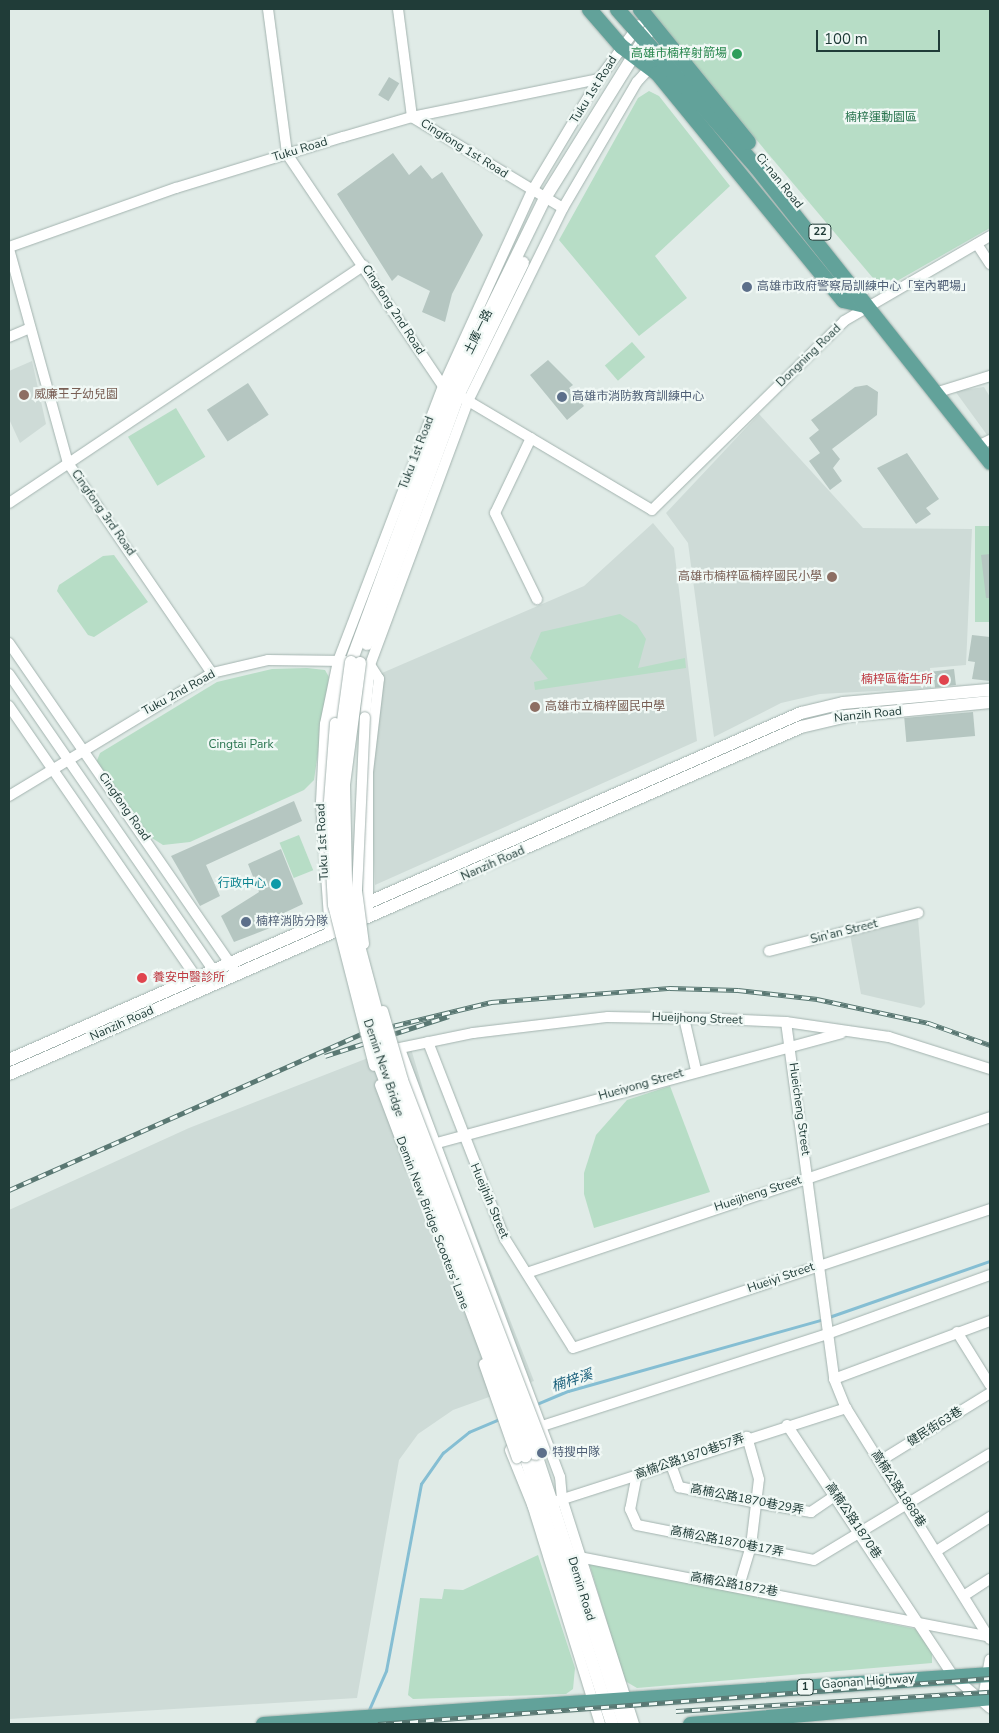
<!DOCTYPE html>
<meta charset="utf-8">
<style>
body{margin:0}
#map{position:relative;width:999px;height:1733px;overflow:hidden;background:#e0ebe7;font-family:"Nunito Sans","Noto Sans TC",sans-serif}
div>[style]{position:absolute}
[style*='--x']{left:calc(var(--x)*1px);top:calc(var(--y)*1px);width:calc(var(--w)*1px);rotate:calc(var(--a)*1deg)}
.built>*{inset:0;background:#cedbd7}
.green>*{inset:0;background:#b7ddc6;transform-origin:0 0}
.stream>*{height:2.5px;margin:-1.25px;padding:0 1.25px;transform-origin:1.25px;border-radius:1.25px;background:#85bed3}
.building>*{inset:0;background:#b5c6c1;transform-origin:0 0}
.roads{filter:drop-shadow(0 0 1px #a3b3af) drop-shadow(0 0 1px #a3b3af)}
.minor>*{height:10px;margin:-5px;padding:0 5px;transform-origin:5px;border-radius:5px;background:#fff}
.tertiary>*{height:12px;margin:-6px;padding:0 6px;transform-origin:6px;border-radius:6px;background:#fff}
.primary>*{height:15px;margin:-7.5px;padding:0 7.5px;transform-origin:7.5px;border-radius:7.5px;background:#62a29a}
.rail>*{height:4.5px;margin-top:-2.25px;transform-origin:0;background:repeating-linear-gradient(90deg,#f0f8f5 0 8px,#5a7873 0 16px);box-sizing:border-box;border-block:1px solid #5a7873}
.bridges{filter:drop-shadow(0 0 1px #a3b3af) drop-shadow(0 0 1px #a3b3af)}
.minor-bridge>*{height:10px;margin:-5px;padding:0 5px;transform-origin:5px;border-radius:5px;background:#fff}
.tertiary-bridge>*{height:12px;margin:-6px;padding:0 6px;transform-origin:6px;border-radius:6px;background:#fff}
.dots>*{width:14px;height:14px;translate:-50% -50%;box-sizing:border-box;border:2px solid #f0f8f5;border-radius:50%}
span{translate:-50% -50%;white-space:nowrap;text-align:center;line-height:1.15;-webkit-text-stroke:4.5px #f0f8f5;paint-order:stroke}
.shield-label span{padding:1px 4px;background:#f0f8f5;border:1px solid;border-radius:4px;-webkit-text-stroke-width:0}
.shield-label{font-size:11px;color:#203c38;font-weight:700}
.leisure-label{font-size:12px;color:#27864d}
.right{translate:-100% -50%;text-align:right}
.street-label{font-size:12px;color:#203c38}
.park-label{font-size:12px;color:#29744f}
.service-label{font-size:12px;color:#4e5e75}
.left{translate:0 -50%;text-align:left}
.education-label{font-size:12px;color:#785e54}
.health-label{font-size:12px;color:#be3a42}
.culture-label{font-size:12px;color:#0d838f}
.water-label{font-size:14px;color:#185e7a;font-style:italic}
.frame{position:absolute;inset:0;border:10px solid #203c38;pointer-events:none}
.scale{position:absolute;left:816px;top:30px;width:124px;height:22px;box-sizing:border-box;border:2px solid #203c38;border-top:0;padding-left:6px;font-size:15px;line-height:18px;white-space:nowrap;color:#203c38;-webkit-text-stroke:4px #f0f8f5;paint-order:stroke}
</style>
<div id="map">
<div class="built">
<i style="clip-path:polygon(32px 361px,46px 424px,20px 443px,9px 419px,9px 371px)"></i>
<i style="clip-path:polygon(984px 387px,990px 397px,990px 439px,955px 391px)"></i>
<i style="clip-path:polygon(759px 414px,863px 528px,972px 529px,966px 665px,930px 668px,931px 688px,820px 694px,781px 703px,714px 737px,688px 543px,666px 513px)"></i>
<i style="clip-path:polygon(653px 523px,674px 548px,697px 741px,375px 885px,370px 772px,382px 673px,584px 586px)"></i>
<i style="clip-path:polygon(918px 918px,925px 1004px,921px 1008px,861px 994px,850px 934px)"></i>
<i style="clip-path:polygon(409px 1042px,434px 1126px,534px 1381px,453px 1410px,418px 1434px,399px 1460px,357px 1698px,9px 1719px,9px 1210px,189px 1128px)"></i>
</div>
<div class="green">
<i style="clip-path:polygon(646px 9px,990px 9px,990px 228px,897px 281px,878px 284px)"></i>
<i style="clip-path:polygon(649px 91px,659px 96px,730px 186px,655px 256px,687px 298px,639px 336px,559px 240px,638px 98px)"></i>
<i style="left:632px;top:342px;width:20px;height:36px;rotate:49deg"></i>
<i style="left:176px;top:408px;width:57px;height:56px;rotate:59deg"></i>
<i style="left:990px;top:526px;width:96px;height:15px;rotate:90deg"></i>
<i style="clip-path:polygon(114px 555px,148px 602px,94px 637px,88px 635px,57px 591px,59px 585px,103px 556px)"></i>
<i style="clip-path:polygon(620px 614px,637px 625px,646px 639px,638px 668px,685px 658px,686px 668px,535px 690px,534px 682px,548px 679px,530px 658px,541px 632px)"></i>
<i style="clip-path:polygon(307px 668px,325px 670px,329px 677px,314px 780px,304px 790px,190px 842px,163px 845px,144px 833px,96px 763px,100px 753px,217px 682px,272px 669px)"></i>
<i style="left:299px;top:835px;width:38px;height:21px;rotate:68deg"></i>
<i style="clip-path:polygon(670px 1086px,710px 1192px,594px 1228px,584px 1194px,584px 1173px,596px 1135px,627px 1100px)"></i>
<i style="clip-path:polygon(538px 1555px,575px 1668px,573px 1689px,566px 1694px,413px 1699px,408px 1695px,420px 1598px,442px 1599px,444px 1589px,463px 1590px)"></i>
<i style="clip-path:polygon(589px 1563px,916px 1629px,932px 1653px,932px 1663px,637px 1688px,625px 1681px)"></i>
</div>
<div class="stream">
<i style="--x:829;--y:1317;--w:170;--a:-19.2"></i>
<i style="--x:537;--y:1404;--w:34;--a:-23"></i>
<i style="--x:568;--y:1391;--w:266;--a:-15.7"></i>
<i style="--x:368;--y:1712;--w:45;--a:-66.3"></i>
<i style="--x:386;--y:1671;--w:190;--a:-79.4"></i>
<i style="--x:421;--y:1484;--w:38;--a:-55"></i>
<i style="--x:443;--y:1453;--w:33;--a:-39"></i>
<i style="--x:469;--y:1432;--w:33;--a:-23"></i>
</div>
<div class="building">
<i style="left:389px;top:77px;width:12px;height:21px;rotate:31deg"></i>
<i style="clip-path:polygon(393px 153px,409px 175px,421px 165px,432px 179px,442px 172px,483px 235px,452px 294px,445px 322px,422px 312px,430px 291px,398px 275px,392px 281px,337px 194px)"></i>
<i style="clip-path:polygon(548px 360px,573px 385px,569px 388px,584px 406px,567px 420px,530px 375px)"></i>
<i style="left:248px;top:383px;width:38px;height:49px;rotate:57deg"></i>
<i style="clip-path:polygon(867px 385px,878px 392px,877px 415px,832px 449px,840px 459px,833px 468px,842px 481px,830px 490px,809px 461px,820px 453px,809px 438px,819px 430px,811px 420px,855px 387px)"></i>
<i style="clip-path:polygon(907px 453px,939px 499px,926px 508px,931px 514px,916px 524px,877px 468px)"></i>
<i style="clip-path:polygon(990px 554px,990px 598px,986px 598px,981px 555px)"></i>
<i style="clip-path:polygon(972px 635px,990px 637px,990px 681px,972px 679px,975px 662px,968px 661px)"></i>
<i style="left:954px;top:669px;width:16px;height:21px;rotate:83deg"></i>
<i style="left:973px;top:712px;width:24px;height:69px;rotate:85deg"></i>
<i style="clip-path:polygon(294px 801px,302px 821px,206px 865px,220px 896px,200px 906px,171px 856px)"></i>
<i style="clip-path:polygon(281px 849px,303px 904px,267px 921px,270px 928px,234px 942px,221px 916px,259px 892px,248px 864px)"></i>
</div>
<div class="roads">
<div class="minor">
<i style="--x:268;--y:9;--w:146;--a:82.5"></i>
<i style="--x:287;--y:154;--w:280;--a:56.1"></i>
<i style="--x:443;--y:386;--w:243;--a:30.7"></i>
<i style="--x:652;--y:510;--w:269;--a:-44.5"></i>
<i style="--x:844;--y:321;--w:169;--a:-30.2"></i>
<i style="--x:398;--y:9;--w:109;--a:82.6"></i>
<i style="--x:412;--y:117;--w:176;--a:31.1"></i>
<i style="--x:977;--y:244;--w:24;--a:57"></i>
<i style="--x:9;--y:247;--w:177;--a:-19.5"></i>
<i style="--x:176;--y:188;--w:175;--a:-17"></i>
<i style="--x:343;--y:137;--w:72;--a:-16.2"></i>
<i style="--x:412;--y:117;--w:191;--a:-11.5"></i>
<i style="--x:9;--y:249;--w:222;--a:74.6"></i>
<i style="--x:68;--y:463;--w:255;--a:55.6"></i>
<i style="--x:9;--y:337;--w:23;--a:-23"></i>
<i style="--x:935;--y:393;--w:58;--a:-17.2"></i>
<i style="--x:531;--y:438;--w:83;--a:115.6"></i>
<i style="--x:495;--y:513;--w:96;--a:64"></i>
<i style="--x:978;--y:446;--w:13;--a:-27"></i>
<i style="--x:9;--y:503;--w:427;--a:-33.8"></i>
<i style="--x:9;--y:643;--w:395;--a:55.4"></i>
<i style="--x:9;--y:674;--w:367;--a:55.4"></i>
<i style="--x:9;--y:706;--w:336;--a:55.4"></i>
<i style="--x:365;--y:717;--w:52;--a:-84.5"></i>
<i style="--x:370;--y:665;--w:284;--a:-69.6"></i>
<i style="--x:469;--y:399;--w:213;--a:-63.8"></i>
<i style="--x:563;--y:208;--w:146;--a:-59.6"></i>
<i style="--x:637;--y:82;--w:24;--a:-48"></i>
<i style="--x:335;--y:723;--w:44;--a:-80.8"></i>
<i style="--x:342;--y:680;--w:18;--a:-99"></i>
<i style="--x:9;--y:796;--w:237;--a:-31.2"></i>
<i style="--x:212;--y:673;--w:57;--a:-13.1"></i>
<i style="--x:268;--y:660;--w:77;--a:0.7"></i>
<i style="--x:368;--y:909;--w:137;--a:-90"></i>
<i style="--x:368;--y:772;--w:94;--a:-83.3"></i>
<i style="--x:379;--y:679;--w:15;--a:-122"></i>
<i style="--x:330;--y:932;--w:130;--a:-94"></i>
<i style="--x:321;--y:802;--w:78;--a:-87.1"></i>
<i style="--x:325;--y:724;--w:64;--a:-78.3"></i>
<i style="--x:338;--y:661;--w:294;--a:-69.1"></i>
<i style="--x:443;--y:386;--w:214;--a:-65.5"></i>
<i style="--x:532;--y:191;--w:131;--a:-59.1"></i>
<i style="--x:599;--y:79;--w:67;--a:-53.5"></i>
<i style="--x:769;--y:951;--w:154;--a:-14.3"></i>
<i style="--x:684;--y:1018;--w:53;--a:77"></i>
<i style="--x:786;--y:1022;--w:360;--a:82.3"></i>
<i style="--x:834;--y:1379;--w:31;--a:68"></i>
<i style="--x:846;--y:1408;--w:272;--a:58.1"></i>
<i style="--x:428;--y:1042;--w:212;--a:68.7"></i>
<i style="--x:505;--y:1239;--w:128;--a:58"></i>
<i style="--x:573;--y:1348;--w:440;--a:-18.4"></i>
<i style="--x:437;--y:1143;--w:419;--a:-15.2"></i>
<i style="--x:527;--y:1273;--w:489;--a:-18.6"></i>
<i style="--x:957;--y:1332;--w:62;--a:58.1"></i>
<i style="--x:834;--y:1379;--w:166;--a:-20.4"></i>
<i style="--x:787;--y:1425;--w:301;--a:56.5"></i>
<i style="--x:953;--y:1676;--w:49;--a:40.9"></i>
<i style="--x:536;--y:1428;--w:306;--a:-17.9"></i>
<i style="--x:827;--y:1334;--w:173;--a:-19.9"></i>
<i style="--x:510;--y:1450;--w:64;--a:67.9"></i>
<i style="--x:880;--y:1461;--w:129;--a:-31.7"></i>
<i style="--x:670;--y:1462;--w:27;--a:70"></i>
<i style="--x:679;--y:1487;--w:80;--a:11.6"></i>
<i style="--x:757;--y:1503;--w:55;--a:9.5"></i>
<i style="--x:811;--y:1512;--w:30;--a:-34"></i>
<i style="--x:637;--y:1474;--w:36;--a:101"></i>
<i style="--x:630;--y:1509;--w:17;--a:66"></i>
<i style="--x:637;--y:1525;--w:180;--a:11.2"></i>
<i style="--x:814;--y:1560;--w:205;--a:-31.1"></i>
<i style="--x:557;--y:1501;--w:304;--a:-17.8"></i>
<i style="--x:532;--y:1504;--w:230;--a:72.8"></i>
<i style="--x:938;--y:1550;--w:62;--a:-32.4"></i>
<i style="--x:579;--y:1557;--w:419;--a:11"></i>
<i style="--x:739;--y:1586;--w:42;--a:-73.3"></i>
<i style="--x:751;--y:1546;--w:67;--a:-83.2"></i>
<i style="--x:759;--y:1479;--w:44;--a:-105.9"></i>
<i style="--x:965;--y:1595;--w:30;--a:-33"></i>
<i style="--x:983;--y:1698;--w:39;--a:-80"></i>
<i style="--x:634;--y:1724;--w:236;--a:-107.7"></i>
<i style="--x:562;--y:1499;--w:22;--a:-95"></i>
<i style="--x:560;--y:1477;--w:458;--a:-110.5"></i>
<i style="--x:400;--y:1048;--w:75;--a:-11.6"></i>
<i style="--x:473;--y:1033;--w:136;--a:-6.8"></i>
<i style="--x:608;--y:1017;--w:113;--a:1"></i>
<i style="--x:721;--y:1019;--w:65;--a:2.6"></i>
<i style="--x:786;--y:1022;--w:104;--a:8.3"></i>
<i style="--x:889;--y:1037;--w:106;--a:17.6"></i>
</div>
<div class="tertiary">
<i style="--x:367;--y:644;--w:266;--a:-69.8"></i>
<i style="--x:459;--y:394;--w:146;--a:-64"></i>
<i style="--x:351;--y:662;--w:290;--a:-69.8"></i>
<i style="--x:451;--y:390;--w:214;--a:-63.9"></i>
<i style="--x:545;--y:198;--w:197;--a:-58.1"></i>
<i style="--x:9;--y:1060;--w:865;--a:-23.66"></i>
<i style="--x:801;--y:713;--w:43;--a:-13.4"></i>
<i style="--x:843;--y:703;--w:148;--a:-5.1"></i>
<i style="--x:9;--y:1074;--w:865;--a:-23.66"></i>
<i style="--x:801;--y:727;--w:47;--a:-13.4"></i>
<i style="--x:847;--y:716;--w:144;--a:-5.6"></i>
<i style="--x:536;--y:1454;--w:284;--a:71.9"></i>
<i style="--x:525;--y:1456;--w:282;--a:72"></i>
</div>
<div class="primary">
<i style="--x:589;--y:9;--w:49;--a:49.1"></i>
<i style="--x:621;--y:46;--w:45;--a:36.9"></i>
<i style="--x:657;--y:73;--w:293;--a:50.7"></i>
<i style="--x:843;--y:300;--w:23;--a:13"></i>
<i style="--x:617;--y:9;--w:212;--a:48.6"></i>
<i style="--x:757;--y:168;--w:375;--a:51.6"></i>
<i style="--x:640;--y:9;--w:171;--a:50.9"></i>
<i style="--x:263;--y:1724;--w:729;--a:-3.93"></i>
<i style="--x:690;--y:1724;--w:301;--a:-5.1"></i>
</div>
</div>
<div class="rail">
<i style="--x:325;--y:1056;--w:130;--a:-17.9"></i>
<i style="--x:9;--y:1190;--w:388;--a:-23.9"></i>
<i style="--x:364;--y:1033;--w:131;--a:-13.7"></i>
<i style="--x:491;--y:1002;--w:180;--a:-4.5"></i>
<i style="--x:670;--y:988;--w:68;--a:1.7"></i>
<i style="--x:738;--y:990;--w:80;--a:6.5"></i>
<i style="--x:817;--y:999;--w:115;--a:12.1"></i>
<i style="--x:929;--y:1023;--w:65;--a:19.8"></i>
<i style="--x:676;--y:1711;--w:315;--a:-3.5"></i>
<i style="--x:378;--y:1724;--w:614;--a:-4.3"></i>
</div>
<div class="bridges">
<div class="minor-bridge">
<i style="--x:335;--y:723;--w:90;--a:94.4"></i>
<i style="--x:328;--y:813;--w:92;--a:86.9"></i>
<i style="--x:333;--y:905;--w:166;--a:75.7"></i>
<i style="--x:364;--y:944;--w:53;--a:-97.5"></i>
<i style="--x:357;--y:891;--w:174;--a:-87.4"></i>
<i style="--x:383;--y:1011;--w:72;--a:73.8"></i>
<i style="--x:403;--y:1080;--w:396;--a:69"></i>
<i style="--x:380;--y:1085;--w:88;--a:69.3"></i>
<i style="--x:484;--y:1364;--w:100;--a:70.7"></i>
</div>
<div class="tertiary-bridge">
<i style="--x:351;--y:662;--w:119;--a:97.7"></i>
<i style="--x:335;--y:780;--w:68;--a:90"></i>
<i style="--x:335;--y:848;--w:72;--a:84.4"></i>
<i style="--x:342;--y:920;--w:146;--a:75.8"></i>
<i style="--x:378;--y:1062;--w:421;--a:69.5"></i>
<i style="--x:360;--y:663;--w:123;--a:97.5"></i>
<i style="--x:344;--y:785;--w:96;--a:88.8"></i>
<i style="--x:346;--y:881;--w:35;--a:82"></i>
<i style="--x:351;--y:916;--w:154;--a:75"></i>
<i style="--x:391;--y:1065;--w:415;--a:69.6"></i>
</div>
</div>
<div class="dots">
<i style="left:737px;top:54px;background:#2e9e5b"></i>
<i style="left:747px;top:287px;background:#5c6f8a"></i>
<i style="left:24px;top:395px;background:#8d6e63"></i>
<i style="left:562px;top:397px;background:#5c6f8a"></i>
<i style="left:832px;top:577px;background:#8d6e63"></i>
<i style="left:944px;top:680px;background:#e0444e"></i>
<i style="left:535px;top:707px;background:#8d6e63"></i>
<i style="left:276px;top:884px;background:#0f9aa8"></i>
<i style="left:246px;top:922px;background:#5c6f8a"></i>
<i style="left:142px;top:978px;background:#e0444e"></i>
<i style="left:542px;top:1453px;background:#5c6f8a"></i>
</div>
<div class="shield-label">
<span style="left:820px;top:232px">22</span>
<span style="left:805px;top:1687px">1</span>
</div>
<div class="leisure-label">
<span class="right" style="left:727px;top:54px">高雄市楠梓射箭場</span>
</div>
<div class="street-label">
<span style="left:594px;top:90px;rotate:-58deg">Tuku 1st Road</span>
<span style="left:464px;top:149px;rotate:32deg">Cingfong 1st Road</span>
<span style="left:300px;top:150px;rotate:-17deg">Tuku Road</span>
<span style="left:779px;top:181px;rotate:51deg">Ci-nan Road</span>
<span style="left:393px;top:310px;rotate:57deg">Cingfong 2nd Road</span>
<span style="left:479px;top:332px;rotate:-64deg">土庫一路</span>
<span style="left:809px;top:356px;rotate:-44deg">Dongning Road</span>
<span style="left:417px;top:453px;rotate:-69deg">Tuku 1st Road</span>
<span style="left:103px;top:513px;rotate:55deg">Cingfong 3rd Road</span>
<span style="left:179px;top:693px;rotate:-29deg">Tuku 2nd Road</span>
<span style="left:868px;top:715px;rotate:-6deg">Nanzih Road</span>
<span style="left:124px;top:807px;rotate:55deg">Cingfong Road</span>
<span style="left:323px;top:842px;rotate:-93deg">Tuku 1st Road</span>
<span style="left:493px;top:864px;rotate:-24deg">Nanzih Road</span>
<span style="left:844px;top:932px;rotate:-14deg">Sin'an Street</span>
<span style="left:697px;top:1019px;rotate:2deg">Hueijhong Street</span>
<span style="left:122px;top:1024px;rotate:-24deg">Nanzih Road</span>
<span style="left:383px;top:1068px;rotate:71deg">Demin New Bridge</span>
<span style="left:641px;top:1085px;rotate:-16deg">Hueiyong Street</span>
<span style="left:799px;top:1109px;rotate:82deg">Hueicheng Street</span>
<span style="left:758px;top:1194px;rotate:-18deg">Hueijheng Street</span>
<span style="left:489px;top:1201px;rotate:67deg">Hueijhih Street</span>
<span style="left:432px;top:1223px;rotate:69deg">Demin New Bridge Scooters' Lane</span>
<span style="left:781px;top:1278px;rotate:-19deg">Hueiyi Street</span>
<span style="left:935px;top:1427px;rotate:-32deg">健民街63巷</span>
<span style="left:690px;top:1457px;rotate:-19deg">高楠公路1870巷57弄</span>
<span style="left:898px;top:1489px;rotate:57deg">高楠公路1868巷</span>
<span style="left:747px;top:1500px;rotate:11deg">高楠公路1870巷29弄</span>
<span style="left:853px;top:1521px;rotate:56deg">高楠公路1870巷</span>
<span style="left:727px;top:1542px;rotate:11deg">高楠公路1870巷17弄</span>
<span style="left:734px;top:1585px;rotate:10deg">高楠公路1872巷</span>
<span style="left:581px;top:1589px;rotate:73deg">Demin Road</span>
<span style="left:868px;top:1682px;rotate:-4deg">Gaonan Highway</span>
</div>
<div class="park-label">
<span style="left:881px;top:118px">楠梓運動園區</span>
<span style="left:241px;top:745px">Cingtai Park</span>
</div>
<div class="service-label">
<span class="left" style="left:757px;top:287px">高雄市政府警察局訓練中心「室內靶場」</span>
<span class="left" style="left:572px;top:397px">高雄市消防教育訓練中心</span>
<span class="left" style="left:256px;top:922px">楠梓消防分隊</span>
<span class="left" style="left:552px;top:1453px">特搜中隊</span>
</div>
<div class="education-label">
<span class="left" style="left:34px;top:395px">威廉王子幼兒園</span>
<span class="right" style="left:822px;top:577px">高雄市楠梓區楠梓國民小學</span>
<span class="left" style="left:545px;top:707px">高雄市立楠梓國民中學</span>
</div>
<div class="health-label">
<span class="right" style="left:933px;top:680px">楠梓區衛生所</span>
<span class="left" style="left:153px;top:978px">養安中醫診所</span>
</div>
<div class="culture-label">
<span class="right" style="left:266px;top:884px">行政中心</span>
</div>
<div class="water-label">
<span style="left:572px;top:1381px;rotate:-18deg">楠梓溪</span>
</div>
<div class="frame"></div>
<div class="scale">100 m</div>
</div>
